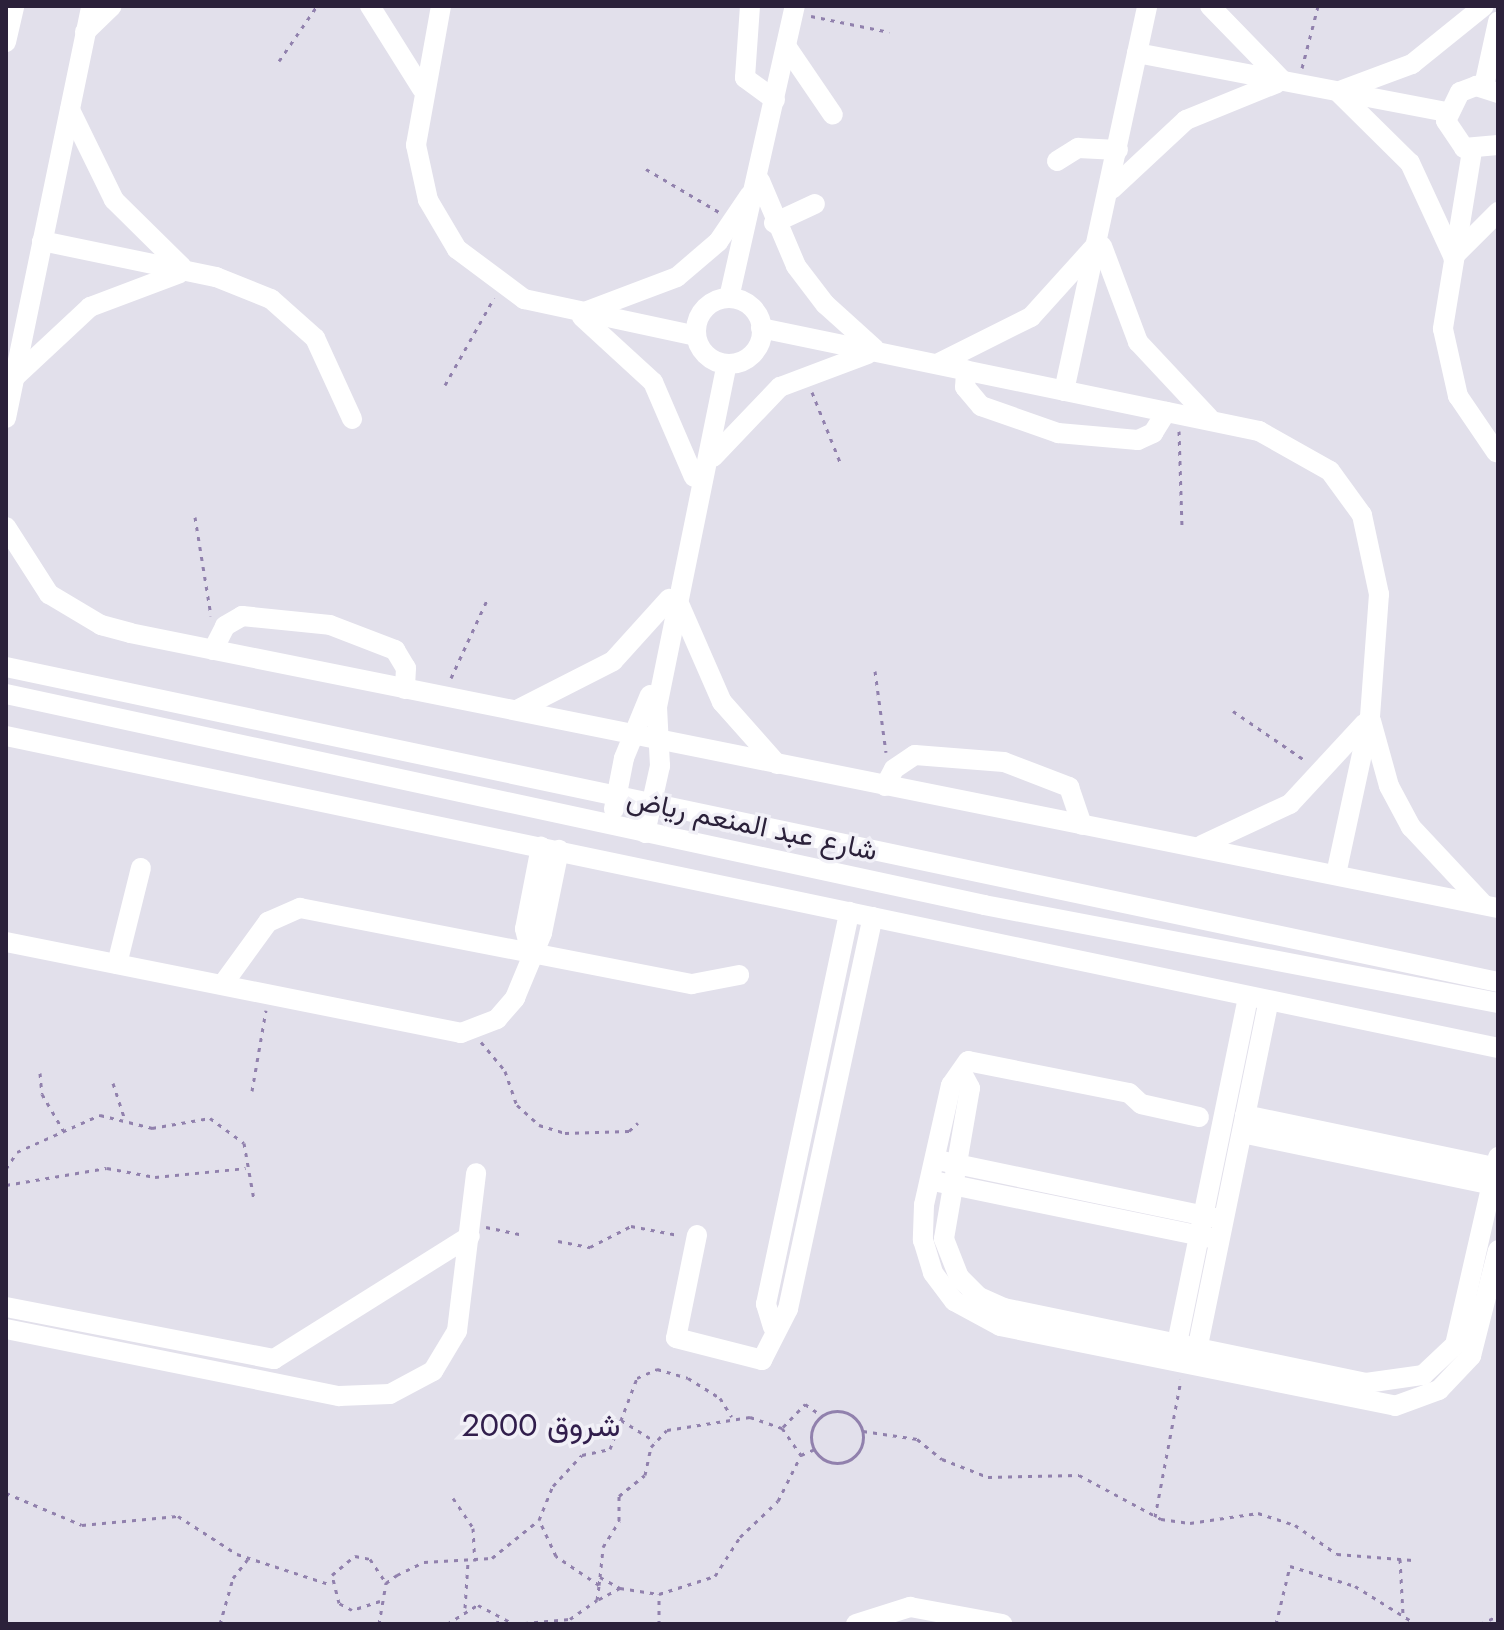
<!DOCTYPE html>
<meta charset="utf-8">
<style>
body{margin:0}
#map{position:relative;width:1504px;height:1630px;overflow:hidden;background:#e2e0eb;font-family:Jost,Vazirmatn,sans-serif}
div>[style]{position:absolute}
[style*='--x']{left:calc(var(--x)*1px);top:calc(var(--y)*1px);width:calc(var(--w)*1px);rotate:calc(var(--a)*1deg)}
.path>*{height:3px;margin-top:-1.5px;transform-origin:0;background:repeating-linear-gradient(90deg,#9181ad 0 4px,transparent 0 10px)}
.path>.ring{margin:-1.5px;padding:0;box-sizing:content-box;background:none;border:3px solid #9181ad;border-radius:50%}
.minor>*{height:20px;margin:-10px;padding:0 10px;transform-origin:10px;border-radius:10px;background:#fff}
.minor>.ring{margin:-10px;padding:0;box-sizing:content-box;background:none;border:20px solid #fff;border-radius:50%}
span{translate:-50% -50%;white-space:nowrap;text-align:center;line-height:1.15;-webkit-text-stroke:7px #f1f0f7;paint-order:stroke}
.street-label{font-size:28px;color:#2b213a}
.quarter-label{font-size:32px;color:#311e4c}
.frame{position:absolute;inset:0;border:8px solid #2b213a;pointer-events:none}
</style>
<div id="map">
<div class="path">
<i style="--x:811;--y:16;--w:80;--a:11.6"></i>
<i style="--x:279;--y:61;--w:67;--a:-55.4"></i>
<i style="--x:1302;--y:68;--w:64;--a:-75.5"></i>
<i style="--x:646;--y:169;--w:85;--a:30.5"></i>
<i style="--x:445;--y:385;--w:100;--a:-60.6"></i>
<i style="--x:812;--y:392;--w:75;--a:68.2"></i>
<i style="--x:1179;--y:431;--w:96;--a:88.2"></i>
<i style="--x:195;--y:517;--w:100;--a:80.8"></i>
<i style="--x:875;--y:671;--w:82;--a:82.3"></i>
<i style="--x:451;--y:678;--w:88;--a:-65.2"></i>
<i style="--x:1233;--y:711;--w:88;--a:34.4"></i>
<i style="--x:481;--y:1042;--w:38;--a:50"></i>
<i style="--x:505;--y:1071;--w:36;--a:71"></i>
<i style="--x:517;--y:1105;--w:30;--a:42"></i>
<i style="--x:539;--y:1125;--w:27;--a:17"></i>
<i style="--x:565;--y:1133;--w:64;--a:-1.8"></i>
<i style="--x:629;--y:1131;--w:12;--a:-42"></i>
<i style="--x:40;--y:1073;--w:21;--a:85"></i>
<i style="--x:42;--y:1094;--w:42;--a:59.7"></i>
<i style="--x:113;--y:1083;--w:38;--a:72"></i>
<i style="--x:252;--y:1091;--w:82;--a:-80.2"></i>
<i style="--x:6;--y:1169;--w:20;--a:-57"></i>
<i style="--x:17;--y:1152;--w:91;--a:-24"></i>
<i style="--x:100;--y:1115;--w:54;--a:14"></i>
<i style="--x:152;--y:1128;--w:59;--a:-9.8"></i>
<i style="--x:210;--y:1118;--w:42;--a:36.3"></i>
<i style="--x:244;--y:1143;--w:58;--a:80"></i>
<i style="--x:6;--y:1185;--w:102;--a:-9.6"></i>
<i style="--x:107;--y:1168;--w:49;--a:10.6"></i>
<i style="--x:155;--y:1177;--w:91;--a:-5.6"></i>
<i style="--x:486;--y:1227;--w:35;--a:12"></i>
<i style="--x:558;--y:1241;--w:33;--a:11"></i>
<i style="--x:590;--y:1247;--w:46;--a:-27.1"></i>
<i style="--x:631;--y:1226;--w:48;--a:10.8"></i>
<i class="ring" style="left:811px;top:1411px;width:49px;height:49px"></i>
<i style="--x:621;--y:1420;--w:40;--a:32"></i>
<i style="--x:783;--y:1427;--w:32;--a:-46"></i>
<i style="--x:805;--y:1404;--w:21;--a:35"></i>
<i style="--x:863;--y:1431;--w:55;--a:8.4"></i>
<i style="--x:917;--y:1439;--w:32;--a:39"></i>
<i style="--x:942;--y:1459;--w:49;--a:21.4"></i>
<i style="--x:988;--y:1477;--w:91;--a:-1.3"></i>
<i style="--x:1079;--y:1475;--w:93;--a:28.2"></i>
<i style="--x:1161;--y:1519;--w:29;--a:8"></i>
<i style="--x:1190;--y:1523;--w:69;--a:-8.4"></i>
<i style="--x:1258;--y:1513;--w:39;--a:18"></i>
<i style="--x:1295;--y:1525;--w:51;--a:34.6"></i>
<i style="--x:1337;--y:1554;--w:76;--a:4.5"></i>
<i style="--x:6;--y:1493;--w:82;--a:22.8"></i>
<i style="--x:82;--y:1525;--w:96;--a:-5.4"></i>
<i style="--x:178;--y:1516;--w:70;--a:32.8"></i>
<i style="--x:237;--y:1554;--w:97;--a:18.1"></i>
<i style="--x:453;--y:1498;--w:36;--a:56"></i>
<i style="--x:473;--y:1528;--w:33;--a:87"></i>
<i style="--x:1155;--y:1517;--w:140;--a:-79.3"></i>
<i style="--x:1400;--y:1559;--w:55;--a:86.9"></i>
<i style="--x:600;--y:1577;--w:30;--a:-84"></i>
<i style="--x:603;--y:1547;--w:31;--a:-58"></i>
<i style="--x:619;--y:1521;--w:25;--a:-90"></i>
<i style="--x:619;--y:1496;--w:33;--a:-39"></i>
<i style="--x:645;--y:1475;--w:29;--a:-78"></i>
<i style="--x:651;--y:1447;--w:23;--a:-47"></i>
<i style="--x:667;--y:1430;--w:84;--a:-8.9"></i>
<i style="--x:750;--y:1417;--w:34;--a:19"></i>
<i style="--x:782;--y:1428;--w:33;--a:55"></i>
<i style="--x:600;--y:1577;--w:23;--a:29"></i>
<i style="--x:620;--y:1588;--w:26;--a:152"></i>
<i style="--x:597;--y:1600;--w:15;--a:-82"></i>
<i style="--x:599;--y:1585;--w:8;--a:-83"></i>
<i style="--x:599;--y:1585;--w:52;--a:-146"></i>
<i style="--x:556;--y:1556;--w:40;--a:-115"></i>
<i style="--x:539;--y:1520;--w:37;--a:-68"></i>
<i style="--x:553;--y:1486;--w:42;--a:-46.9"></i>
<i style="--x:582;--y:1455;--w:29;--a:-12"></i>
<i style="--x:610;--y:1449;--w:76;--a:-69.2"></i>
<i style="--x:637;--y:1378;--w:22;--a:-24"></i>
<i style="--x:657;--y:1369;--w:32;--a:16"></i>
<i style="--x:688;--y:1378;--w:38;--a:32"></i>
<i style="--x:720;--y:1398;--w:22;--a:58"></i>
<i style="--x:620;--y:1588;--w:39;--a:9"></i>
<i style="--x:659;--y:1594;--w:59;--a:-17.8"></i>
<i style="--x:715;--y:1576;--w:46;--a:-57.3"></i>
<i style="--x:740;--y:1537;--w:52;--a:-43.5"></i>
<i style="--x:778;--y:1501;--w:51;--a:-63.4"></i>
<i style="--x:801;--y:1455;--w:15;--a:-23"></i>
<i style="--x:380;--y:1601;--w:29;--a:162"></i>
<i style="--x:352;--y:1610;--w:15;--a:-152"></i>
<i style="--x:339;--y:1603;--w:29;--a:-104"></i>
<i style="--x:332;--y:1575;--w:30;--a:-40"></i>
<i style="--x:355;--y:1556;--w:15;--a:11"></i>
<i style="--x:370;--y:1559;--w:29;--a:56"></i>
<i style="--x:465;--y:1608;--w:47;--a:-86.3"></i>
<i style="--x:220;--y:1624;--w:48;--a:-74.2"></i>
<i style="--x:233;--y:1578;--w:24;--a:-52"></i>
<i style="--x:379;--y:1624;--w:42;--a:-80.3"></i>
<i style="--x:386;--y:1583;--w:14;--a:-36"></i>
<i style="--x:397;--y:1575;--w:30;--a:-26"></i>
<i style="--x:424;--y:1562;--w:68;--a:-3.4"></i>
<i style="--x:492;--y:1558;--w:60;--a:-39"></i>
<i style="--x:447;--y:1624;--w:36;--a:-32"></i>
<i style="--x:478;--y:1605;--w:41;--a:27.8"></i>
<i style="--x:514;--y:1624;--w:56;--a:-5.1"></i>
<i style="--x:570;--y:1619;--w:33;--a:-35"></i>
<i style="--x:496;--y:1624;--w:9;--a:-54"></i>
<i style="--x:659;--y:1624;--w:30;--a:-90"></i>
<i style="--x:1276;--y:1624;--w:60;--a:-76.4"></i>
<i style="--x:1290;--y:1566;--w:68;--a:17.1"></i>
<i style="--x:1355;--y:1586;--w:72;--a:31.9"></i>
<i style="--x:1480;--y:1624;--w:20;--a:-24"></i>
</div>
<div class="minor">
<i style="--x:370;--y:6;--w:98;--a:57.9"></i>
<i style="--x:441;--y:6;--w:141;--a:100.2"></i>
<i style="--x:416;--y:145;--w:56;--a:77.7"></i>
<i style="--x:428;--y:200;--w:57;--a:59.4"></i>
<i style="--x:457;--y:249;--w:84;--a:36.7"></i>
<i style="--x:524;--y:299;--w:176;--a:12.1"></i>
<i style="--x:750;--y:6;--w:72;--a:94"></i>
<i style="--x:745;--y:78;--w:37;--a:36"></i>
<i style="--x:1210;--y:6;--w:102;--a:45.8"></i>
<i style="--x:85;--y:32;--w:37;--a:-44"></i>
<i style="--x:6;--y:42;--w:37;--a:-77"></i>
<i style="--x:786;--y:46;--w:83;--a:55.7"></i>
<i style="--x:1137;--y:53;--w:315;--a:10.8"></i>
<i style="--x:1484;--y:86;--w:66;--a:-77.7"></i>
<i style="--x:1342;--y:90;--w:75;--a:-20.4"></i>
<i style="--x:1412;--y:64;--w:92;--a:-38.9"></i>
<i style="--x:1498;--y:93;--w:23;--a:-162"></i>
<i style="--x:1476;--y:86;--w:17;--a:159"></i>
<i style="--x:1460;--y:92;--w:32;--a:116"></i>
<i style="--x:1446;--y:121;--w:32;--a:56"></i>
<i style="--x:1464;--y:148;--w:34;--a:-5"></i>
<i style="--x:1340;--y:94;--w:98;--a:44.6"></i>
<i style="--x:1410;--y:163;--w:100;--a:65.2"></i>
<i style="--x:70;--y:110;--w:100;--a:63.9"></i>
<i style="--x:114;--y:200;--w:95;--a:44.6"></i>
<i style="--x:1472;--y:151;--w:180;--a:99.3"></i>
<i style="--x:1443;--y:329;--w:69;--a:77.4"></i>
<i style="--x:1458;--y:396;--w:68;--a:55.8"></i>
<i style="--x:1057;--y:161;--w:25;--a:-32"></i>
<i style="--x:1078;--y:148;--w:40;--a:2.9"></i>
<i style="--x:760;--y:181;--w:92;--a:67"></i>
<i style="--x:796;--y:266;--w:48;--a:52.7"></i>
<i style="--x:825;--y:304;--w:67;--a:42"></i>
<i style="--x:1112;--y:189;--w:101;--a:-43"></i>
<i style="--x:1186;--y:120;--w:98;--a:-22.1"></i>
<i style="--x:774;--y:223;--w:45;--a:-24.9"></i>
<i style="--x:42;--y:241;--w:178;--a:11.7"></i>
<i style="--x:216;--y:277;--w:59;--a:21.8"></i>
<i style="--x:271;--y:299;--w:59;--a:41.6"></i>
<i style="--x:315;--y:338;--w:89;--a:65.4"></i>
<i style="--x:1102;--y:246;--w:103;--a:69.4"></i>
<i style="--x:1138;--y:342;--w:104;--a:46.9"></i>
<i style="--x:1453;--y:257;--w:64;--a:-45"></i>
<i style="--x:729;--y:298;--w:299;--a:-77.3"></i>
<i class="ring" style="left:696px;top:298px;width:46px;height:46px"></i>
<i style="--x:587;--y:311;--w:96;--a:-20.7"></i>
<i style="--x:677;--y:277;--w:54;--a:-40.5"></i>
<i style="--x:718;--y:242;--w:57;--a:-55.8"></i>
<i style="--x:582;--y:317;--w:96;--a:42.5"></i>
<i style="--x:653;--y:382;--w:103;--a:66.7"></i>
<i style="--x:761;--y:328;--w:509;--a:11.69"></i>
<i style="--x:1259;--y:431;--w:81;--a:29.4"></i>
<i style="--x:1330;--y:471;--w:54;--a:54"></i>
<i style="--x:1362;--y:515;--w:81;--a:77.9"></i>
<i style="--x:1379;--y:594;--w:123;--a:94.2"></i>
<i style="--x:1370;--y:717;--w:161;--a:102.2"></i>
<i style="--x:937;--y:364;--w:105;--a:-26.6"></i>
<i style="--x:1031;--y:317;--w:97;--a:-47.9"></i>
<i style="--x:966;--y:370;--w:17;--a:93"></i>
<i style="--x:965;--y:387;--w:25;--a:50"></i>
<i style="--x:981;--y:406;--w:82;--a:19.3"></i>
<i style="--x:1058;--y:433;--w:80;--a:5"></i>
<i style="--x:1138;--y:440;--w:17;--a:-25"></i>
<i style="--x:1153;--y:433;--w:25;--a:-58"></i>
<i style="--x:15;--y:377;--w:103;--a:-43"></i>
<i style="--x:90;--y:307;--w:96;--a:-20.7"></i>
<i style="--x:1064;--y:391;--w:394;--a:-77.8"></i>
<i style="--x:6;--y:418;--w:421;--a:-78.3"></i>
<i style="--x:713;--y:457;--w:97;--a:-46.3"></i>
<i style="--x:780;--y:387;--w:94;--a:-20.6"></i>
<i style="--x:6;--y:527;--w:80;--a:57.3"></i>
<i style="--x:49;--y:594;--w:61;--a:30.8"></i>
<i style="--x:101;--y:625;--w:30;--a:15"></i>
<i style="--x:130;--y:633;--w:1395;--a:11.37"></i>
<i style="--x:680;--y:606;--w:105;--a:66.4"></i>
<i style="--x:722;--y:702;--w:83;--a:48.4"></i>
<i style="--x:213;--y:650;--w:27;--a:-63"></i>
<i style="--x:225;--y:626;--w:20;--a:-30"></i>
<i style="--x:242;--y:616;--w:88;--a:5.8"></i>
<i style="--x:330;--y:625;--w:70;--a:21"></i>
<i style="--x:395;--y:650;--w:21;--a:59"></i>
<i style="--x:406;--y:668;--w:21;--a:93"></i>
<i style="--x:6;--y:667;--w:1525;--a:11.92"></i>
<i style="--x:6;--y:694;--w:1001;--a:12.17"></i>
<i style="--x:984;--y:905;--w:523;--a:10.79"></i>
<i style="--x:517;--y:710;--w:108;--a:-27"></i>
<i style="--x:613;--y:661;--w:84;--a:-47.9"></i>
<i style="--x:1371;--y:721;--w:67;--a:74.5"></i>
<i style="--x:1389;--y:786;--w:47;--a:61.8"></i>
<i style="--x:1411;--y:827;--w:105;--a:46.9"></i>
<i style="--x:6;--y:736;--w:1524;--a:11.81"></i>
<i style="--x:885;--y:786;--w:19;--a:-62"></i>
<i style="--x:894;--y:769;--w:25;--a:-34"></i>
<i style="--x:915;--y:755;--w:89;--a:4.5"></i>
<i style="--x:1004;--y:762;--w:70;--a:21"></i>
<i style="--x:1069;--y:787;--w:40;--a:71.1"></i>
<i style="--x:614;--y:809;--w:52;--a:-78.9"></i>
<i style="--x:624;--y:758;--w:68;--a:-67.6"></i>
<i style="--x:645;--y:833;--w:69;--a:-77.4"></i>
<i style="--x:660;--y:766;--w:59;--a:-92.9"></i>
<i style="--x:657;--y:707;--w:350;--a:-78.5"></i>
<i style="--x:1202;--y:845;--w:97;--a:-25"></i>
<i style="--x:1290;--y:804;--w:110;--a:-47.2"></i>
<i style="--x:6;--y:942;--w:464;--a:11.3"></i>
<i style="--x:461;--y:1033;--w:39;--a:-21"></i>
<i style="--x:497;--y:1019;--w:28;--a:-49"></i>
<i style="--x:515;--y:998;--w:70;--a:-67.4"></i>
<i style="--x:542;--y:933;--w:85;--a:-78.4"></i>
<i style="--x:530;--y:949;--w:21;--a:-104"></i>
<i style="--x:525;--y:929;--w:84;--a:-79"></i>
<i style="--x:117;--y:964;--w:99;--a:-76"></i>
<i style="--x:223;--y:984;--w:77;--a:-54"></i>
<i style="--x:268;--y:922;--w:35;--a:-24"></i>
<i style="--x:300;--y:908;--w:399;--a:11"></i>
<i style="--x:692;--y:984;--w:48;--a:-10.8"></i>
<i style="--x:962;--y:1073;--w:17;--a:62"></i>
<i style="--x:970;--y:1088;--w:153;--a:99.8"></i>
<i style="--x:944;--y:1239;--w:41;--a:68.5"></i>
<i style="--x:959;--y:1277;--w:28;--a:45"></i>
<i style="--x:979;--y:1297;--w:27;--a:24"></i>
<i style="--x:1004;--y:1308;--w:370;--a:11.7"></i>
<i style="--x:1366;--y:1383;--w:58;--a:-8"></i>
<i style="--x:1423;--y:1375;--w:44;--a:-43.2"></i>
<i style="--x:1455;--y:1345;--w:193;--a:-77.1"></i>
<i style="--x:1245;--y:1115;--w:258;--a:11.8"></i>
<i style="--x:1199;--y:1117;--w:59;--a:-167.4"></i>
<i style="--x:1141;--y:1104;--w:16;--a:-137"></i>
<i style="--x:1129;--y:1093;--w:164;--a:-168.8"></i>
<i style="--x:968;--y:1061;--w:29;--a:125"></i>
<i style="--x:951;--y:1085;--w:123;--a:102.7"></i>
<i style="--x:924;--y:1205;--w:35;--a:92"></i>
<i style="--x:923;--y:1240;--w:34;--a:73"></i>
<i style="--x:933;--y:1273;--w:35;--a:53"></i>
<i style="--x:954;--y:1301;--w:52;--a:28.5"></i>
<i style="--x:1000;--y:1326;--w:403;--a:11.4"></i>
<i style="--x:1395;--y:1406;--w:47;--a:-20"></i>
<i style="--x:1439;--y:1390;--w:47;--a:-46.7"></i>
<i style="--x:1471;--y:1356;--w:109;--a:-75.7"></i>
<i style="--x:1242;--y:1133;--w:261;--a:11.7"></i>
<i style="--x:942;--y:1161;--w:280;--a:11.8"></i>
<i style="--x:938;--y:1182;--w:280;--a:11.6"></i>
<i style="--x:697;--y:1235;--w:105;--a:101.5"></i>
<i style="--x:676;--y:1338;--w:89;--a:14.3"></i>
<i style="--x:762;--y:1360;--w:57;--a:-63"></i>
<i style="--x:788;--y:1309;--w:401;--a:-77.8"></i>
<i style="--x:6;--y:1307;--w:273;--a:11"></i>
<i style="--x:274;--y:1359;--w:231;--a:-32.1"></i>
<i style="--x:773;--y:1327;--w:24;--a:-107"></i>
<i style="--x:766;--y:1304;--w:401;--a:-78"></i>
<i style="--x:6;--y:1329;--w:340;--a:11.4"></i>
<i style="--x:339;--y:1396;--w:51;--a:-2.2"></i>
<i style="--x:390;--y:1394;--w:49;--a:-28.1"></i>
<i style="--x:433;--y:1371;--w:47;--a:-59"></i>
<i style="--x:457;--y:1331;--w:159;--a:-83.1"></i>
<i style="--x:1174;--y:1358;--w:369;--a:-78.4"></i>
<i style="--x:1195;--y:1360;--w:367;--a:-78.4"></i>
<i style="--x:856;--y:1624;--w:57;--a:-17.5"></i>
<i style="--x:910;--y:1607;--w:94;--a:10.5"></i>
</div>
<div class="street-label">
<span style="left:752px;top:825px;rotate:12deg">شارع عبد المنعم رياض</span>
</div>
<div class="quarter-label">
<span style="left:541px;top:1425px">شروق 2000</span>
</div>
<div class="frame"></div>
</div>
